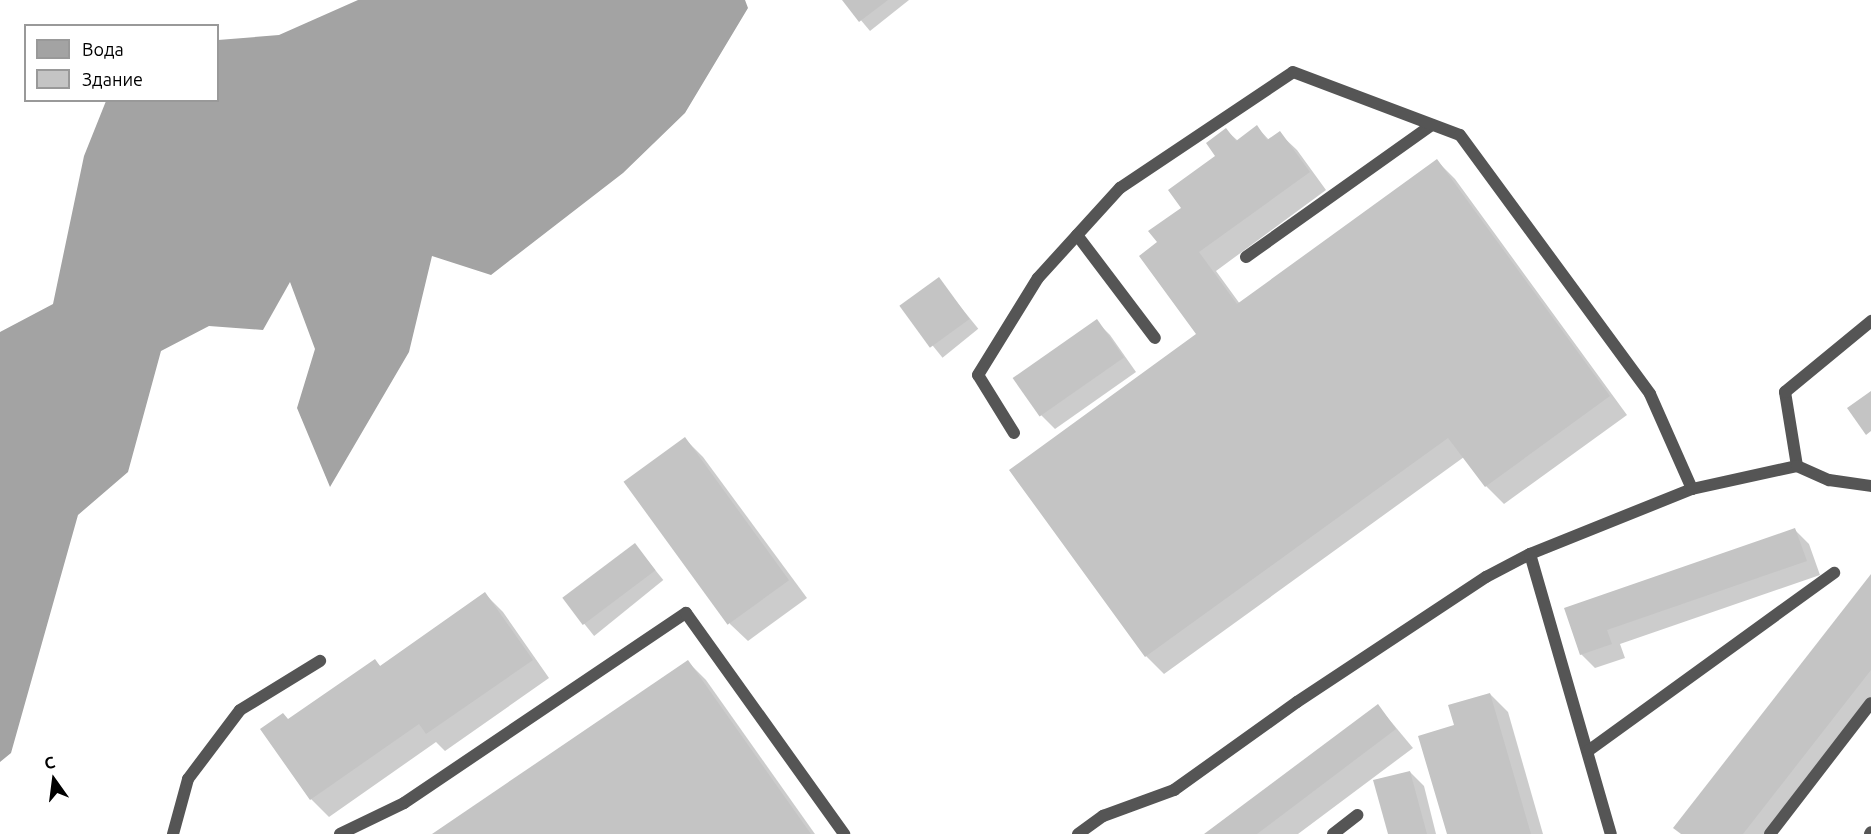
<!DOCTYPE html>
<meta charset="utf-8">
<style>
body{margin:0}
#map{position:relative;width:1871px;height:834px;overflow:hidden;background:#fff;font-family:Ubuntu,sans-serif}
div>[style]{position:absolute}
[style*='--x']{left:calc(var(--x)*1px);top:calc(var(--y)*1px);width:calc(var(--w)*1px);rotate:calc(var(--a)*1deg)}
.water>*{inset:0;background:#a3a3a3}
.shadow>*{inset:0;background:#0003;transform-origin:0 0}
.building>*{inset:0;background:#c4c4c4;transform-origin:0 0}
.lane>*{height:12px;margin:-6px;padding:0 6px;transform-origin:6px;border-radius:6px;background:#555}
span{translate:-50% -50%;white-space:nowrap;text-align:center;line-height:1.15;-webkit-text-stroke:5px #fff;paint-order:stroke}
.legend{position:absolute;left:24px;top:24px;width:195px;height:78px;box-sizing:border-box;background:#fff;border:2px solid #999;margin:0;padding:8px 10px;list-style:none;font-size:18px;color:#000}
.legend li{display:flex;align-items:center;gap:12px;height:30px}
.legend b{width:30px;border:2px solid #999}
.north{position:absolute;left:24px;top:750px;width:60px;height:60px;-webkit-text-stroke:4px #fff;paint-order:stroke;rotate:346deg;font-size:16px;font-weight:700;line-height:24px;text-align:center;color:#000}
.north::after{content:'';display:block;margin:auto;width:21px;height:27px;background:#000;clip-path:polygon(50% 0,100% 100%,50% 72%,0 100%)}
</style>
<div id="map">
<div class="water">
<i style="clip-path:polygon(358px 0,745px 0,748px 8px,685px 113px,623px 173px,491px 275px,432px 256px,409px 352px,330px 487px,297px 408px,315px 349px,290px 282px,263px 330px,209px 326px,161px 351px,128px 472px,78px 515px,11px 753px,0 762px,0 332px,53px 304px,84px 156px,106px 101px,218px 100px,218px 40px,279px 35px)"></i>
</div>
<div class="shadow">
<i style="clip-path:polygon(844px 0,909px 0,870px 31px)"></i>
<i style="clip-path:polygon(1257px 127px,1269px 140px,1279px 133px,1297px 150px,1326px 190px,1216px 271px,1240px 304px,1437px 161px,1455px 179px,1627px 415px,1504px 504px,1486px 486px,1464px 457px,1164px 674px,1146px 656px,1011px 470px,1198px 335px,1159px 243px,1217px 156px,1226px 130px,1238px 141px)"></i>
<i style="left:938px;top:279px;width:64px;height:46px;rotate:51deg"></i>
<i style="clip-path:polygon(1096px 321px,1110px 335px,1136px 372px,1055px 429px,1041px 415px)"></i>
<i style="clip-path:polygon(685px 439px,703px 457px,807px 598px,748px 641px,730px 624px)"></i>
<i style="clip-path:polygon(1795px 530px,1809px 544px,1820px 575px,1620px 644px,1625px 658px,1595px 668px,1581px 654px,1566px 608px)"></i>
<i style="left:635px;top:545px;width:45px;height:89px;rotate:51deg"></i>
<i style="clip-path:polygon(1871px 577px,1871px 710px,1775px 834px,1682px 834px)"></i>
<i style="clip-path:polygon(485px 594px,503px 612px,549px 678px,445px 751px,436px 742px,329px 817px,311px 799px,289px 721px,375px 661px,381px 667px)"></i>
<i style="clip-path:polygon(688px 662px,706px 680px,815px 834px,435px 834px)"></i>
<i style="clip-path:polygon(1490px 694px,1508px 712px,1543px 834px,1448px 834px)"></i>
<i style="clip-path:polygon(1378px 706px,1413px 748px,1298px 834px,1207px 834px)"></i>
<i style="clip-path:polygon(1410px 772px,1424px 786px,1436px 834px,1389px 834px)"></i>
</div>
<div class="building">
<i style="clip-path:polygon(842px 0,888px 0,859px 22px)"></i>
<i style="clip-path:polygon(1257px 125px,1267px 140px,1280px 131px,1310px 172px,1199px 252px,1237px 304px,1437px 159px,1610px 396px,1485px 487px,1448px 438px,1145px 657px,1009px 470px,1196px 334px,1139px 256px,1157px 242px,1148px 231px,1181px 208px,1168px 190px,1215px 156px,1206px 143px,1226px 128px,1236px 141px)"></i>
<i style="left:939px;top:277px;width:52px;height:49px;rotate:54deg"></i>
<i style="left:1097px;top:319px;width:47px;height:103px;rotate:55deg"></i>
<i style="clip-path:polygon(1871px 391px,1871px 431px,1866px 435px,1847px 408px)"></i>
<i style="left:685px;top:437px;width:177px;height:76px;rotate:54deg"></i>
<i style="clip-path:polygon(1795px 528px,1807px 561px,1607px 630px,1612px 644px,1580px 655px,1564px 608px)"></i>
<i style="left:635px;top:543px;width:34px;height:91px;rotate:53deg"></i>
<i style="clip-path:polygon(1871px 574px,1871px 670px,1743px 834px,1681px 834px,1673px 828px)"></i>
<i style="clip-path:polygon(485px 592px,533px 660px,426px 734px,419px 724px,310px 800px,260px 729px,283px 713px,288px 719px,375px 659px,380px 666px)"></i>
<i style="clip-path:polygon(688px 660px,811px 834px,432px 834px)"></i>
<i style="clip-path:polygon(1490px 693px,1531px 834px,1447px 834px,1418px 736px,1454px 725px,1448px 705px)"></i>
<i style="clip-path:polygon(1378px 704px,1396px 729px,1257px 834px,1204px 834px)"></i>
<i style="clip-path:polygon(1410px 771px,1427px 834px,1388px 834px,1373px 780px)"></i>
</div>
<div class="lane">
<i style="--x:1077;--y:235;--w:129;--a:52.9"></i>
<i style="--x:1246;--y:257;--w:228;--a:-35.4"></i>
<i style="--x:1014;--y:433;--w:68;--a:-121.8"></i>
<i style="--x:978;--y:375;--w:114;--a:-58.3"></i>
<i style="--x:1038;--y:278;--w:122;--a:-47.7"></i>
<i style="--x:1120;--y:188;--w:208;--a:-33.8"></i>
<i style="--x:1293;--y:72;--w:178;--a:20.7"></i>
<i style="--x:1460;--y:135;--w:321;--a:53.7"></i>
<i style="--x:1650;--y:394;--w:104;--a:66.1"></i>
<i style="--x:1797;--y:466;--w:75;--a:-99.2"></i>
<i style="--x:1785;--y:392;--w:112;--a:-39.5"></i>
<i style="--x:1530;--y:554;--w:291;--a:73.9"></i>
<i style="--x:1588;--y:751;--w:304;--a:-35.9"></i>
<i style="--x:173;--y:834;--w:57;--a:-74.7"></i>
<i style="--x:188;--y:779;--w:86;--a:-53"></i>
<i style="--x:240;--y:710;--w:94;--a:-31.5"></i>
<i style="--x:340;--y:834;--w:71;--a:-25.8"></i>
<i style="--x:404;--y:803;--w:340;--a:-34"></i>
<i style="--x:686;--y:613;--w:272;--a:54.4"></i>
<i style="--x:1078;--y:834;--w:31;--a:-36"></i>
<i style="--x:1103;--y:816;--w:76;--a:-20.1"></i>
<i style="--x:1174;--y:790;--w:151;--a:-35.6"></i>
<i style="--x:1297;--y:702;--w:227;--a:-33.5"></i>
<i style="--x:1486;--y:577;--w:50;--a:-27.6"></i>
<i style="--x:1530;--y:554;--w:175;--a:-21.9"></i>
<i style="--x:1692;--y:489;--w:107;--a:-12.4"></i>
<i style="--x:1797;--y:466;--w:35;--a:24"></i>
<i style="--x:1829;--y:480;--w:42;--a:8.1"></i>
<i style="--x:1333;--y:834;--w:31;--a:-38"></i>
<i style="--x:1770;--y:834;--w:165;--a:-52.4"></i>
<i style="--x:1870;--y:834;--w:2;--a:-63"></i>
</div>
<ul class="legend">
<li><b style="height:16px;background:#a3a3a3"></b>Вода</li>
<li><b style="height:16px;background:#c4c4c4"></b>Здание</li>
</ul>
<div class="north">С</div>
</div>
